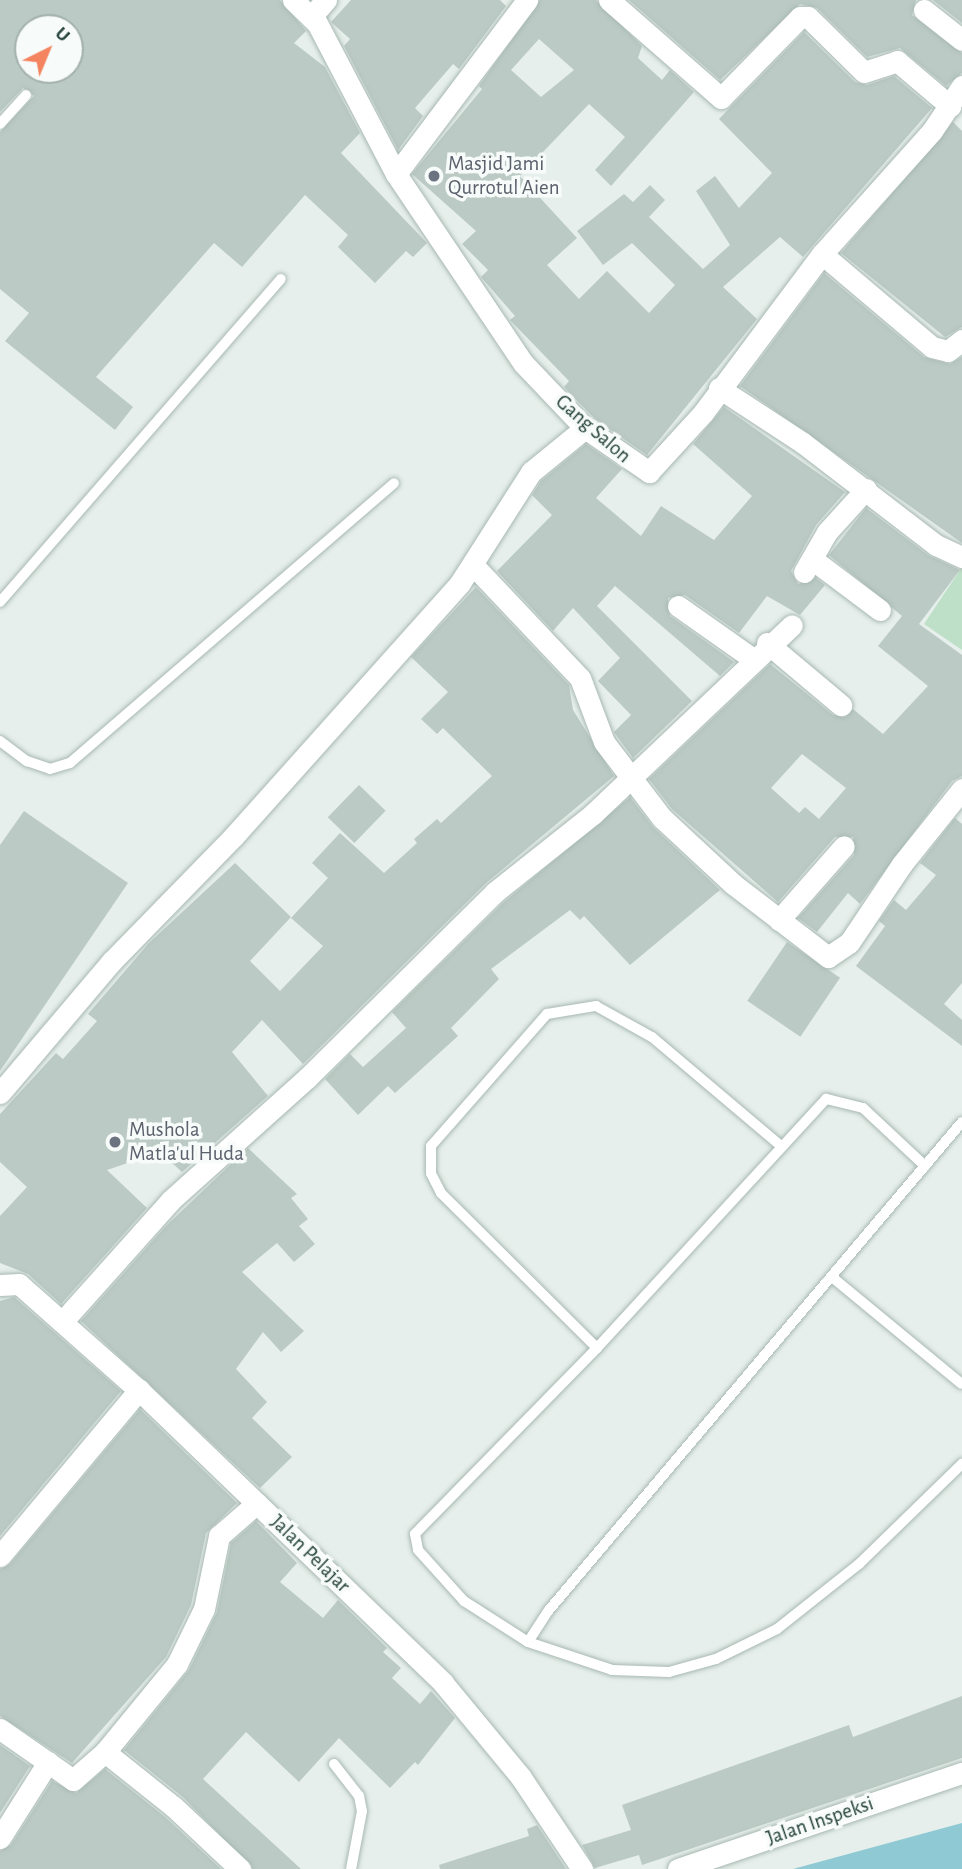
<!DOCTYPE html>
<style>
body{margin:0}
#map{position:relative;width:962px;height:1869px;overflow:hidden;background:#e6efeb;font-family:"Alegreya Sans",sans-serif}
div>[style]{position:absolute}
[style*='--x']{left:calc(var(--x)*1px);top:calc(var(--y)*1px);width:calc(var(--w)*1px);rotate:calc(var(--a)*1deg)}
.green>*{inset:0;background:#bfe0c8}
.water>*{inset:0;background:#8ec9d4}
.building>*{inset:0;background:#bbcac4;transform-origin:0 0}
.roads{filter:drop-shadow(0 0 2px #a8b8b2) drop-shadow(0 0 2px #a8b8b2)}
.service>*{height:10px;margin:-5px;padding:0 5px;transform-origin:5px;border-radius:5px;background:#fff}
.minor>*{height:21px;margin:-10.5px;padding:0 10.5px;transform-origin:10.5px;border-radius:10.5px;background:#fff}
.dots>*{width:19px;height:19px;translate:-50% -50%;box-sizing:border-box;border:4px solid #f7fbf9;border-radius:50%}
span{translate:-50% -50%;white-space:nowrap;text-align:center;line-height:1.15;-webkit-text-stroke:7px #f7fbf9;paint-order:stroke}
.worship-label{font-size:21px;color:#5b616d}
.left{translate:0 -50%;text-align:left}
.street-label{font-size:21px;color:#24423a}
.north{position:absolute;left:14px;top:14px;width:70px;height:70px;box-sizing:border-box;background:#f7fbf9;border:2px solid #a3b1ad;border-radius:50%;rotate:43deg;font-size:19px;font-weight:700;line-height:28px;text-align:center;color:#24423a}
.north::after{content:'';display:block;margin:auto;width:24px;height:32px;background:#f4845f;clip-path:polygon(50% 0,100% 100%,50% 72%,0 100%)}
</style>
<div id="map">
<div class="green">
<i style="clip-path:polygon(962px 567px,962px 650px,924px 624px)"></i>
</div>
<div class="water">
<i style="clip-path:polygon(962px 1823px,962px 1869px,793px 1869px)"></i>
</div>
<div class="building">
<i style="clip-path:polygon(evenodd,0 0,280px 0,306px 31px,294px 43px,325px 67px,360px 133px,341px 153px,427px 243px,413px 257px,406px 251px,375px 283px,338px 247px,348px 235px,305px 195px,242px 267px,214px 243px,96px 377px,133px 407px,115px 430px,5px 341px,29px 313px,0 289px,0 132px,34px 96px,23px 88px,0 112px,0 0,28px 28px,70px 28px,70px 70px,28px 70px,28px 28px)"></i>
<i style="clip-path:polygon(351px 0,500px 0,506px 6px,459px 69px,453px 64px,415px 108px,423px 116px,398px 150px,344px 46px,350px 39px,331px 22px)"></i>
<i style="clip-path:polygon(evenodd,540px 0,596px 0,642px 46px,638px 58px,662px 80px,670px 70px,694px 92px,611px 186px,595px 170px,625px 137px,589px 104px,520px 176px,577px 238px,547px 265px,579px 299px,607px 271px,649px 313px,675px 285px,632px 243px,603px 265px,577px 231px,624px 194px,633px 202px,650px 185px,665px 200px,649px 217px,703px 269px,730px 245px,696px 191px,715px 176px,739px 208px,772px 173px,719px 119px,804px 32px,855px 82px,867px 85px,894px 76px,932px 108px,803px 257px,780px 237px,723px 287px,757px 319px,647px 455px,595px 419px,564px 387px,569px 381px,510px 320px,515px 316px,481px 277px,488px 270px,462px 244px,476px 231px,412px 174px,482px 89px,479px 86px,540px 0,539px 39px,574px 70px,541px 97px,511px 70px,539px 39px)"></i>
<i style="clip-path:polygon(629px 0,916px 0,912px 15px,962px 53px,962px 73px,946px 86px,900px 48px,867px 57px,817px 8px,800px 4px,720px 80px)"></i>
<i style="clip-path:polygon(933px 0,962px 0,962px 23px)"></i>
<i style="clip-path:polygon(953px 122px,962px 131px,962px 327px,945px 337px,841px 253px)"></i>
<i style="clip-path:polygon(824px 273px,924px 357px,950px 364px,962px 357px,962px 543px,740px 386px)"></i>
<i style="clip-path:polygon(724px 407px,845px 492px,816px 525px,791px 571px,798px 584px,816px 578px,825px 585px,800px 615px,767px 596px,739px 633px,685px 595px,668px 598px,670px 616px,734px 662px,720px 676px,615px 586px,597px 606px,692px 701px,633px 758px,614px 732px,631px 715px,598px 681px,620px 658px,573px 608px,553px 631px,497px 571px,552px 515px,532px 495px,541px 481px,586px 444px,622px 469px,596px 498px,641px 536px,661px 506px,714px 540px,752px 496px,693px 444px)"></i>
<i style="clip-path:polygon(evenodd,866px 508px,928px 555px,960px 570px,919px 624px,962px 655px,962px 776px,952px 781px,860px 904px,848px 893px,817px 932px,798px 918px,854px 855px,853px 837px,835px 837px,778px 902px,672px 809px,649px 779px,770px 664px,833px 715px,845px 717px,853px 709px,883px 734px,928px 686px,878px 646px,902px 616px,829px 555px,866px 508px,802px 754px,846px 788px,819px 819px,805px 807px,799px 813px,771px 788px,802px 754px)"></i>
<i style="clip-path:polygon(476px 587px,569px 685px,573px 710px,614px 776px,486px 883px,303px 1064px,262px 1020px,232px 1052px,268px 1096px,182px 1172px,160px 1152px,107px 1170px,147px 1208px,61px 1304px,28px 1274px,0 1263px,0 1216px,27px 1187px,0 1162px,0 1114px,56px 1053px,63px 1059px,97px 1021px,88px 1014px,149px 943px,235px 863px,291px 917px,250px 961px,280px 991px,323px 946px,291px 918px,328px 878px,312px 863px,340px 833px,384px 873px,417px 843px,414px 839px,437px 819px,441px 823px,492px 776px,443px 728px,437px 734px,421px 719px,448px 692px,411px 657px)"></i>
<i style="left:359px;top:785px;width:37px;height:45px;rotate:44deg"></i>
<i style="clip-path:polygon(630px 797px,653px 827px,720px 890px,630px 965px,584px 916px,580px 920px,570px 910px,491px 969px,499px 979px,451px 1028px,458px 1036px,395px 1093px,388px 1086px,358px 1115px,325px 1079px,350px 1054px,363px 1067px,406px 1028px,392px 1012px,504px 902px)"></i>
<i style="clip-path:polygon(24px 811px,128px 883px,0 1071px,0 845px)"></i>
<i style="clip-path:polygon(955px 818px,962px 824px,962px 983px,944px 1004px,962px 1020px,962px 1046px,856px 966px,885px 926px,879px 921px,894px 900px,906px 910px,936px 875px,920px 863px)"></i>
<i style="left:787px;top:942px;width:64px;height:71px;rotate:34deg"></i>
<i style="clip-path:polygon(248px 1148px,297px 1194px,291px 1198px,308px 1219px,299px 1226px,315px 1244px,294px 1262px,277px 1243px,242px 1272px,304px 1331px,281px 1352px,263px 1332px,236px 1369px,267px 1402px,252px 1418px,292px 1457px,260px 1488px,81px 1321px,166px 1226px)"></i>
<i style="clip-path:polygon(14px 1297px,121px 1391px,0 1536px,0 1301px)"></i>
<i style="clip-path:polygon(140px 1409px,237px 1503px,206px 1533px,191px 1605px,166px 1657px,72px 1763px,0 1716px,0 1569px,10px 1564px)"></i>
<i style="clip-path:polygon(256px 1521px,297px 1563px,280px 1582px,323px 1618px,338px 1600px,387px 1648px,383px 1652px,401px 1668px,392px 1678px,420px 1704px,431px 1691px,455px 1718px,418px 1765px,415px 1762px,390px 1788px,339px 1738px,299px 1782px,246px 1732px,203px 1779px,301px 1869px,253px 1869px,183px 1797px,124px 1750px,189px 1670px,217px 1612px,231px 1543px)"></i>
<i style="clip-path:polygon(962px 1696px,962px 1758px,642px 1865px,639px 1855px,595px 1868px,582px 1845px,631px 1830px,622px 1805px,849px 1725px,853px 1737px)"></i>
<i style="clip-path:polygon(0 1745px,30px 1766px,0 1813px)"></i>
<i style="clip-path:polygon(105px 1769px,165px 1817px,221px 1869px,0 1869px,0 1851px,11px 1845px,52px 1781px,76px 1793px)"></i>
<i style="clip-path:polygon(537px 1825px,566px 1869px,440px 1869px,439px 1865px,529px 1836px,527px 1829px)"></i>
</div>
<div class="roads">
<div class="service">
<i style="--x:0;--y:124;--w:39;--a:-48"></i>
<i style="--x:0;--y:602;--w:428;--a:-49"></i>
<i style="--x:0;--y:741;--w:34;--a:37"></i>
<i style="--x:27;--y:761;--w:24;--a:19"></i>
<i style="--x:50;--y:769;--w:21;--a:-17"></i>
<i style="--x:70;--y:763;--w:428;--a:-40.8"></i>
<i style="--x:925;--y:1166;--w:85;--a:-136.9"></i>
<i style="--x:863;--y:1108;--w:38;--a:-166"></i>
<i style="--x:826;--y:1099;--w:338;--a:132.6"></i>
<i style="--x:597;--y:1348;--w:260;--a:134.4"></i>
<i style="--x:415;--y:1534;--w:16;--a:79"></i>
<i style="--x:418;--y:1550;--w:69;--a:48"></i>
<i style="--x:464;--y:1601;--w:76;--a:32.6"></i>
<i style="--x:528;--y:1642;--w:89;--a:18.4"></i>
<i style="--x:612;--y:1670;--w:57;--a:2"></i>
<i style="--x:669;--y:1672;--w:49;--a:-15.5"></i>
<i style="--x:716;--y:1659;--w:68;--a:-26.2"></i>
<i style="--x:777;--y:1629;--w:105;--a:-38.4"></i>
<i style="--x:859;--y:1564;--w:144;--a:-44.2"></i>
<i style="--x:832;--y:1277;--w:168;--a:39.5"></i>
<i style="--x:597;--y:1348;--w:220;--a:-135.2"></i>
<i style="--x:441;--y:1193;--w:22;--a:-117"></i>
<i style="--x:431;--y:1173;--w:27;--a:-90"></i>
<i style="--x:431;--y:1146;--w:176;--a:-48.7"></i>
<i style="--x:547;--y:1014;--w:50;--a:-9.3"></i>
<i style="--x:596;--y:1006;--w:64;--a:29"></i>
<i style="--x:652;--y:1037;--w:170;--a:40.2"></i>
<i style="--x:528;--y:1642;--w:38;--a:-57"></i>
<i style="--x:549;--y:1610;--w:639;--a:-49.76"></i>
<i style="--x:334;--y:1764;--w:41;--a:52"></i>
<i style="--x:359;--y:1796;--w:15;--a:79"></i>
<i style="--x:362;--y:1811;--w:59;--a:100.7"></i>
</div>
<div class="minor">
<i style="--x:293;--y:0;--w:33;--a:44"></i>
<i style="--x:317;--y:23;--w:170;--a:62.4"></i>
<i style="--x:396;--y:174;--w:228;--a:56.1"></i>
<i style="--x:523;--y:363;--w:90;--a:46.4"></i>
<i style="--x:585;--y:428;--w:78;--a:34.5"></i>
<i style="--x:649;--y:472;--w:80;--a:-47.5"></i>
<i style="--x:703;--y:413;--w:199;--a:-53.2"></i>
<i style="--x:822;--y:254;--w:165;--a:-48.2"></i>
<i style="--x:932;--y:131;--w:54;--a:-56.3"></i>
<i style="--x:609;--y:0;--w:149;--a:41.2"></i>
<i style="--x:721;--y:98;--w:113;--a:-45.7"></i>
<i style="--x:800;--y:17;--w:8;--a:0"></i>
<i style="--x:808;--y:17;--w:78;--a:44.5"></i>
<i style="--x:864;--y:72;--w:35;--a:-18"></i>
<i style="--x:897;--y:61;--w:70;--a:40.3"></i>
<i style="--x:924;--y:10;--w:48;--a:38.3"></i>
<i style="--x:311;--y:17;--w:23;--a:-49"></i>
<i style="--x:396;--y:174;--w:218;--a:-53"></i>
<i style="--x:822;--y:254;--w:144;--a:40.2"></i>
<i style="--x:932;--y:347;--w:16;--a:14"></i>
<i style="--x:948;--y:351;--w:18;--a:-38"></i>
<i style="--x:719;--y:388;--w:100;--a:33.2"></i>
<i style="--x:803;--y:443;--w:168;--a:37.5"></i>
<i style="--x:936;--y:545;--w:29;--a:25"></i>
<i style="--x:812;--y:559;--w:85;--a:36.9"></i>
<i style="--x:474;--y:566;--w:154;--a:46.6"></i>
<i style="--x:580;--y:678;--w:68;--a:69.4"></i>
<i style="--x:604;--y:742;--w:96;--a:52.7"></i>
<i style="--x:662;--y:818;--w:97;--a:42.9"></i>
<i style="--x:733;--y:884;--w:120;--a:37.5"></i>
<i style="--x:828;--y:957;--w:25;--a:-34"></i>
<i style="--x:849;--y:943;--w:95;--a:-56.1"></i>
<i style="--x:902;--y:864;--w:96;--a:-51.3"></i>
<i style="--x:804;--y:572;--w:46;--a:-60.1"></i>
<i style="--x:827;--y:532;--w:58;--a:-47.8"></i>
<i style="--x:678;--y:606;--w:92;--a:35.2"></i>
<i style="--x:767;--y:643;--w:97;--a:40"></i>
<i style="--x:779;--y:920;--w:98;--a:-48.7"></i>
<i style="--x:0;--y:1093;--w:173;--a:-49.7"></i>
<i style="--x:112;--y:961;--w:175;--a:-45.7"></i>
<i style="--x:234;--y:836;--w:339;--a:-48.2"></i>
<i style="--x:460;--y:583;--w:132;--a:-57.4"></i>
<i style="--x:531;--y:472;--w:70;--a:-39.2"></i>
<i style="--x:0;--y:1285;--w:19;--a:-3"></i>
<i style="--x:19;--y:1284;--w:160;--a:41.5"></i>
<i style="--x:139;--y:1390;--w:422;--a:43.9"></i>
<i style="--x:443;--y:1683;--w:121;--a:50.4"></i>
<i style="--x:520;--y:1776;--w:112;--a:56.3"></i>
<i style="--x:62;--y:1322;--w:164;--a:-48.2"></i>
<i style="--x:171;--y:1200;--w:183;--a:-41.9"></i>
<i style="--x:307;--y:1078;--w:264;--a:-44.7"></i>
<i style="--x:495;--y:892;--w:125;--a:-38.5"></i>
<i style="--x:593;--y:814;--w:274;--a:-43.5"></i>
<i style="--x:0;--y:1556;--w:217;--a:-50.1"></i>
<i style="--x:0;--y:1729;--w:89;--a:34.9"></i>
<i style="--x:73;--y:1780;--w:43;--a:-41.2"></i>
<i style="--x:105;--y:1752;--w:88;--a:38.6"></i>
<i style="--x:174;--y:1807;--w:91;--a:43.2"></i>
<i style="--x:105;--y:1752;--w:114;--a:-50.7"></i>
<i style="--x:177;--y:1664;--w:61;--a:-63.9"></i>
<i style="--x:204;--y:1609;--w:75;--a:-78.4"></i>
<i style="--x:219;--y:1536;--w:50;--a:-41"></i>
<i style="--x:0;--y:1838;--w:90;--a:-57.7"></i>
<i style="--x:678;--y:1869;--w:300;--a:-18.7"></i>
</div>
</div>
<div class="dots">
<i style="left:434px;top:176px;background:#6b7280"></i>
<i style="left:115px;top:1142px;background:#6b7280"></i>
</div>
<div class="worship-label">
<span class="left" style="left:448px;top:176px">Masjid Jami<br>Qurrotul Aien</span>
<span class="left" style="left:129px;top:1142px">Mushola<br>Matla'ul Huda</span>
</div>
<div class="street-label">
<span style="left:593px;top:429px;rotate:41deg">Gang Salon</span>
<span style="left:310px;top:1554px;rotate:44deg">Jalan Pelajar</span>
<span style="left:820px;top:1821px;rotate:-19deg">Jalan Inspeksi</span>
</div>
<div class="north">U</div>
</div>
